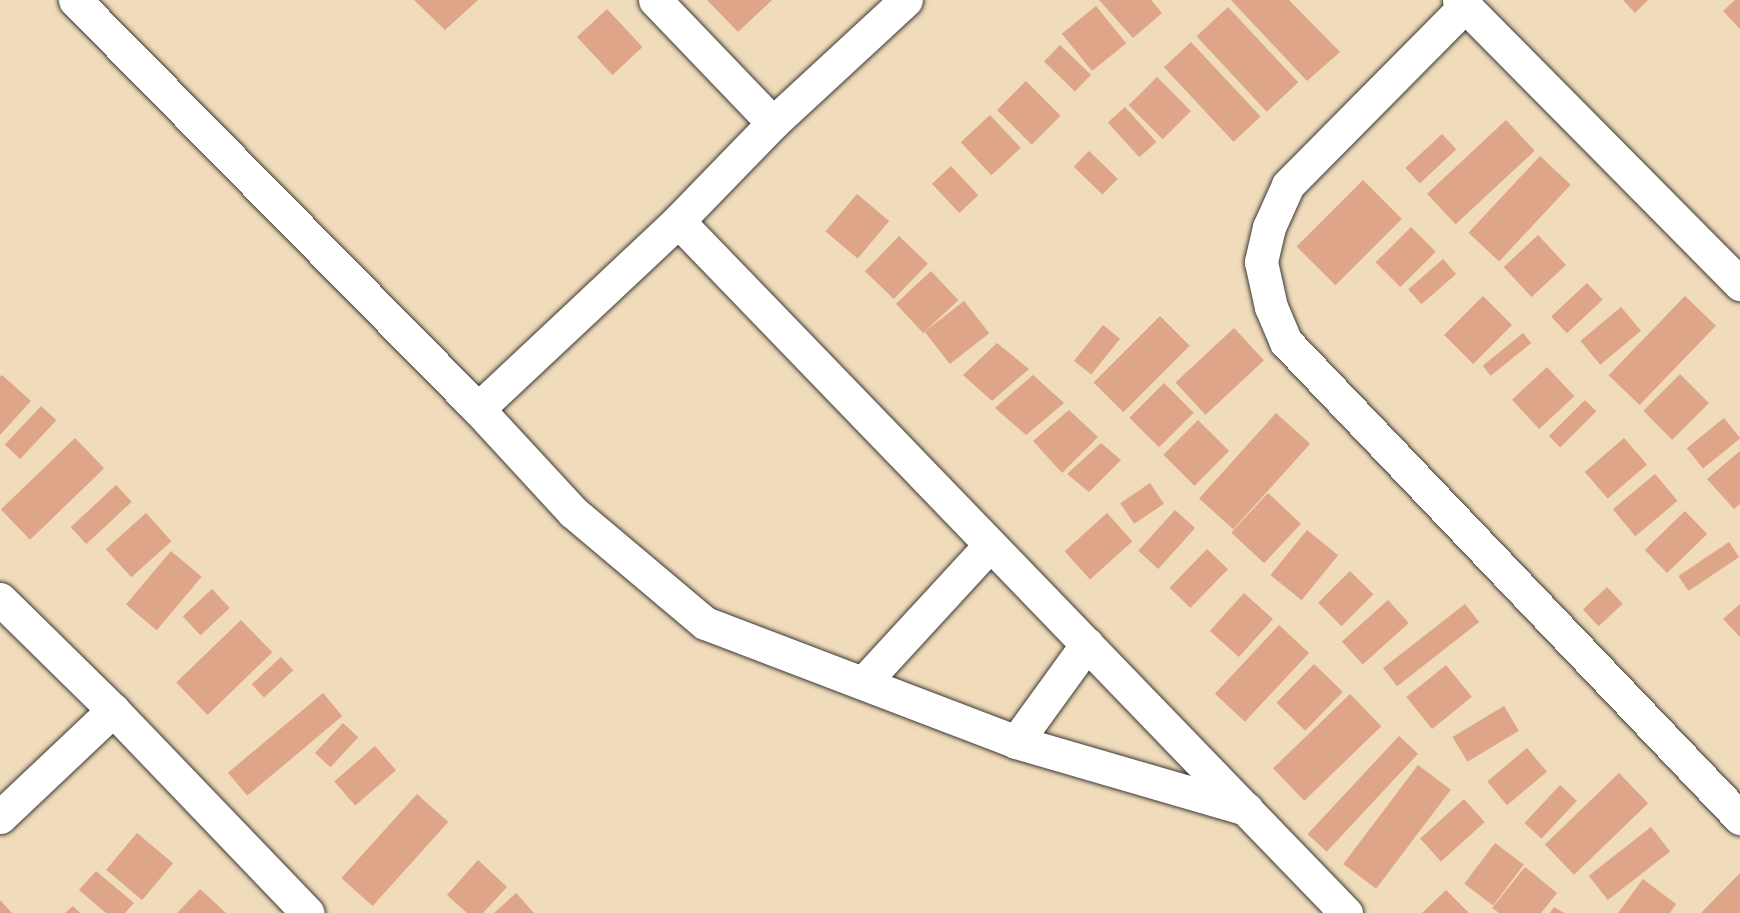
<!DOCTYPE html>
<style>
body{margin:0}
#map{position:relative;width:1740px;height:913px;overflow:hidden;background:#f0dbba;font-family:Mali,sans-serif}
div>[style]{position:absolute}
[style*='--x']{left:calc(var(--x)*1px);top:calc(var(--y)*1px);width:calc(var(--w)*1px);rotate:calc(var(--a)*1deg)}
.building>*{inset:0;background:#dea588;transform-origin:0 0}
.roads{filter:drop-shadow(0 0 2px #3c3934) drop-shadow(0 0 2px #3c3934)}
.minor>*{height:33px;margin:-16.5px;padding:0 16.5px;transform-origin:16.5px;border-radius:16.5px;background:#fff}
span{translate:-50% -50%;white-space:nowrap;text-align:center;line-height:1.15;-webkit-text-stroke:4.5px #fcf5e5;paint-order:stroke}
</style>
<div id="map">
<div class="building">
<i style="clip-path:polygon(414px 0,478px 0,445px 30px)"></i>
<i style="clip-path:polygon(707px 0,772px 0,738px 32px)"></i>
<i style="clip-path:polygon(1099px 0,1151px 0,1162px 13px,1133px 38px)"></i>
<i style="clip-path:polygon(1231px 0,1289px 0,1340px 52px,1307px 81px)"></i>
<i style="clip-path:polygon(1623px 0,1648px 0,1635px 13px)"></i>
<i style="clip-path:polygon(1735px 0,1740px 0,1740px 29px,1723px 11px)"></i>
<i style="left:1096px;top:6px;width:48px;height:44px;rotate:51deg"></i>
<i style="left:1228px;top:7px;width:103px;height:43px;rotate:47deg"></i>
<i style="left:607px;top:9px;width:52px;height:41px;rotate:47deg"></i>
<i style="left:1191px;top:42px;width:102px;height:37px;rotate:47deg"></i>
<i style="left:1060px;top:45px;width:43px;height:23px;rotate:44deg"></i>
<i style="left:1157px;top:77px;width:48px;height:40px;rotate:45deg"></i>
<i style="left:1026px;top:81px;width:49px;height:41px;rotate:45deg"></i>
<i style="left:1125px;top:107px;width:47px;height:23px;rotate:48deg"></i>
<i style="left:990px;top:115px;width:45px;height:40px;rotate:47deg"></i>
<i style="left:1506px;top:120px;width:42px;height:108px;rotate:47deg"></i>
<i style="left:1442px;top:134px;width:21px;height:50px;rotate:47deg"></i>
<i style="left:1089px;top:151px;width:40px;height:22px;rotate:44deg"></i>
<i style="left:1540px;top:156px;width:42px;height:105px;rotate:43deg"></i>
<i style="left:951px;top:166px;width:40px;height:26px;rotate:47deg"></i>
<i style="left:1363px;top:180px;width:55px;height:94px;rotate:45deg"></i>
<i style="left:857px;top:194px;width:42px;height:49px;rotate:40deg"></i>
<i style="left:1411px;top:227px;width:35px;height:50px;rotate:45deg"></i>
<i style="left:1538px;top:235px;width:41px;height:47px;rotate:47deg"></i>
<i style="left:899px;top:236px;width:40px;height:49px;rotate:44deg"></i>
<i style="left:1443px;top:259px;width:20px;height:46px;rotate:49deg"></i>
<i style="left:931px;top:271px;width:40px;height:48px;rotate:47deg"></i>
<i style="left:1587px;top:283px;width:23px;height:49px;rotate:47deg"></i>
<i style="left:1483px;top:296px;width:41px;height:55px;rotate:45deg"></i>
<i style="left:1685px;top:296px;width:43px;height:110px;rotate:44deg"></i>
<i style="left:964px;top:301px;width:41px;height:50px;rotate:52deg"></i>
<i style="left:1621px;top:307px;width:31px;height:53px;rotate:50deg"></i>
<i style="left:1160px;top:316px;width:42px;height:94px;rotate:45deg"></i>
<i style="left:1103px;top:325px;width:22px;height:46px;rotate:39deg"></i>
<i style="left:1234px;top:328px;width:44px;height:80px;rotate:47deg"></i>
<i style="left:1523px;top:333px;width:13px;height:52px;rotate:51deg"></i>
<i style="clip-path:polygon(997px 343px,1029px 369px,992px 401px,963px 375px)"></i>
<i style="left:1547px;top:367px;width:40px;height:48px;rotate:47deg"></i>
<i style="left:1680px;top:374px;width:41px;height:52px;rotate:45deg"></i>
<i style="clip-path:polygon(2px 375px,31px 401px,0 435px,0 377px)"></i>
<i style="clip-path:polygon(1033px 375px,1064px 403px,1026px 435px,995px 408px)"></i>
<i style="left:1164px;top:383px;width:42px;height:49px;rotate:45deg"></i>
<i style="left:1585px;top:400px;width:16px;height:51px;rotate:45deg"></i>
<i style="left:41px;top:406px;width:21px;height:53px;rotate:43deg"></i>
<i style="clip-path:polygon(1069px 410px,1098px 437px,1062px 473px,1033px 441px)"></i>
<i style="left:1276px;top:413px;width:46px;height:115px;rotate:42deg"></i>
<i style="left:1724px;top:418px;width:26px;height:48px;rotate:51deg"></i>
<i style="left:1198px;top:420px;width:44px;height:49px;rotate:45deg"></i>
<i style="left:75px;top:438px;width:42px;height:103px;rotate:46deg"></i>
<i style="left:1624px;top:438px;width:35px;height:52px;rotate:49deg"></i>
<i style="clip-path:polygon(1101px 443px,1121px 460px,1089px 492px,1067px 474px)"></i>
<i style="clip-path:polygon(1740px 451px,1740px 504px,1734px 509px,1707px 479px)"></i>
<i style="left:1655px;top:474px;width:35px;height:55px;rotate:50deg"></i>
<i style="left:1150px;top:483px;width:25px;height:36px;rotate:56deg"></i>
<i style="left:116px;top:485px;width:23px;height:62px;rotate:47deg"></i>
<i style="left:1268px;top:493px;width:45px;height:54px;rotate:43deg"></i>
<i style="left:1175px;top:510px;width:27px;height:55px;rotate:42deg"></i>
<i style="left:1685px;top:511px;width:32px;height:56px;rotate:46deg"></i>
<i style="left:146px;top:513px;width:38px;height:54px;rotate:48deg"></i>
<i style="left:1107px;top:513px;width:38px;height:57px;rotate:48deg"></i>
<i style="left:1307px;top:530px;width:40px;height:58px;rotate:39deg"></i>
<i style="left:1729px;top:542px;width:18px;height:61px;rotate:56deg"></i>
<i style="left:1207px;top:549px;width:29px;height:54px;rotate:44deg"></i>
<i style="left:171px;top:551px;width:40px;height:70px;rotate:40deg"></i>
<i style="left:1350px;top:571px;width:33px;height:45px;rotate:45deg"></i>
<i style="left:1607px;top:587px;width:23px;height:33px;rotate:47deg"></i>
<i style="left:212px;top:589px;width:26px;height:40px;rotate:47deg"></i>
<i style="left:1244px;top:593px;width:39px;height:51px;rotate:42deg"></i>
<i style="left:1388px;top:600px;width:31px;height:62px;rotate:48deg"></i>
<i style="left:1465px;top:604px;width:23px;height:104px;rotate:52deg"></i>
<i style="clip-path:polygon(1740px 604px,1740px 637px,1723px 619px)"></i>
<i style="left:241px;top:620px;width:45px;height:90px;rotate:46deg"></i>
<i style="left:1279px;top:625px;width:41px;height:94px;rotate:43deg"></i>
<i style="left:281px;top:657px;width:18px;height:40px;rotate:47deg"></i>
<i style="left:1314px;top:664px;width:40px;height:54px;rotate:44deg"></i>
<i style="left:1446px;top:665px;width:41px;height:51px;rotate:51deg"></i>
<i style="left:323px;top:693px;width:30px;height:124px;rotate:50deg"></i>
<i style="left:1350px;top:694px;width:45px;height:107px;rotate:46deg"></i>
<i style="left:1504px;top:706px;width:29px;height:60px;rotate:59deg"></i>
<i style="left:343px;top:723px;width:21px;height:41px;rotate:43deg"></i>
<i style="left:1399px;top:736px;width:26px;height:134px;rotate:43deg"></i>
<i style="left:375px;top:746px;width:32px;height:54px;rotate:49deg"></i>
<i style="left:1527px;top:748px;width:31px;height:52px;rotate:50deg"></i>
<i style="left:1418px;top:765px;width:41px;height:124px;rotate:37deg"></i>
<i style="left:1619px;top:773px;width:42px;height:103px;rotate:46deg"></i>
<i style="left:1560px;top:785px;width:23px;height:52px;rotate:43deg"></i>
<i style="left:417px;top:794px;width:42px;height:113px;rotate:42deg"></i>
<i style="left:1464px;top:799px;width:31px;height:59px;rotate:48deg"></i>
<i style="left:1651px;top:827px;width:31px;height:79px;rotate:52deg"></i>
<i style="left:137px;top:833px;width:47px;height:48px;rotate:40deg"></i>
<i style="left:1495px;top:843px;width:36px;height:51px;rotate:37deg"></i>
<i style="clip-path:polygon(478px 860px,507px 887px,483px 913px,467px 913px,447px 895px)"></i>
<i style="clip-path:polygon(1525px 867px,1557px 893px,1541px 913px,1499px 913px,1492px 908px)"></i>
<i style="clip-path:polygon(96px 871px,134px 903px,125px 913px,106px 913px,79px 890px)"></i>
<i style="clip-path:polygon(1740px 873px,1740px 913px,1701px 913px)"></i>
<i style="clip-path:polygon(1643px 879px,1676px 904px,1670px 913px,1618px 913px)"></i>
<i style="clip-path:polygon(200px 889px,226px 913px,177px 913px)"></i>
<i style="clip-path:polygon(1446px 890px,1469px 913px,1422px 913px)"></i>
<i style="clip-path:polygon(516px 893px,534px 913px,494px 913px)"></i>
<i style="clip-path:polygon(0 900px,12px 913px,0 913px)"></i>
<i style="clip-path:polygon(73px 906px,80px 913px,65px 913px)"></i>
<i style="clip-path:polygon(1554px 907px,1564px 913px,1550px 913px)"></i>
</div>
<div class="roads">
<div class="minor">
<i style="--x:75;--y:0;--w:574;--a:45.42"></i>
<i style="--x:478;--y:409;--w:140;--a:47.3"></i>
<i style="--x:573;--y:512;--w:172;--a:40.1"></i>
<i style="--x:705;--y:623;--w:333;--a:20.9"></i>
<i style="--x:1016;--y:742;--w:240;--a:16.2"></i>
<i style="--x:655;--y:0;--w:170;--a:46.2"></i>
<i style="--x:1459;--y:0;--w:400;--a:45.3"></i>
<i style="--x:1465;--y:6;--w:252;--a:134.7"></i>
<i style="--x:1288;--y:185;--w:46;--a:114.3"></i>
<i style="--x:1269;--y:227;--w:36;--a:103"></i>
<i style="--x:1261;--y:262;--w:46;--a:77.5"></i>
<i style="--x:1271;--y:307;--w:38;--a:67"></i>
<i style="--x:1286;--y:342;--w:658;--a:46.36"></i>
<i style="--x:678;--y:221;--w:962;--a:46.01"></i>
<i style="--x:478;--y:409;--w:274;--a:-43.2"></i>
<i style="--x:678;--y:221;--w:136;--a:-45.9"></i>
<i style="--x:773;--y:123;--w:181;--a:-42.8"></i>
<i style="--x:0;--y:599;--w:158;--a:44.5"></i>
<i style="--x:864;--y:682;--w:186;--a:-47.4"></i>
<i style="--x:1016;--y:742;--w:121;--a:-54.1"></i>
<i style="--x:0;--y:817;--w:156;--a:-43.4"></i>
<i style="--x:113;--y:710;--w:281;--a:46.2"></i>
</div>
</div>
</div>
